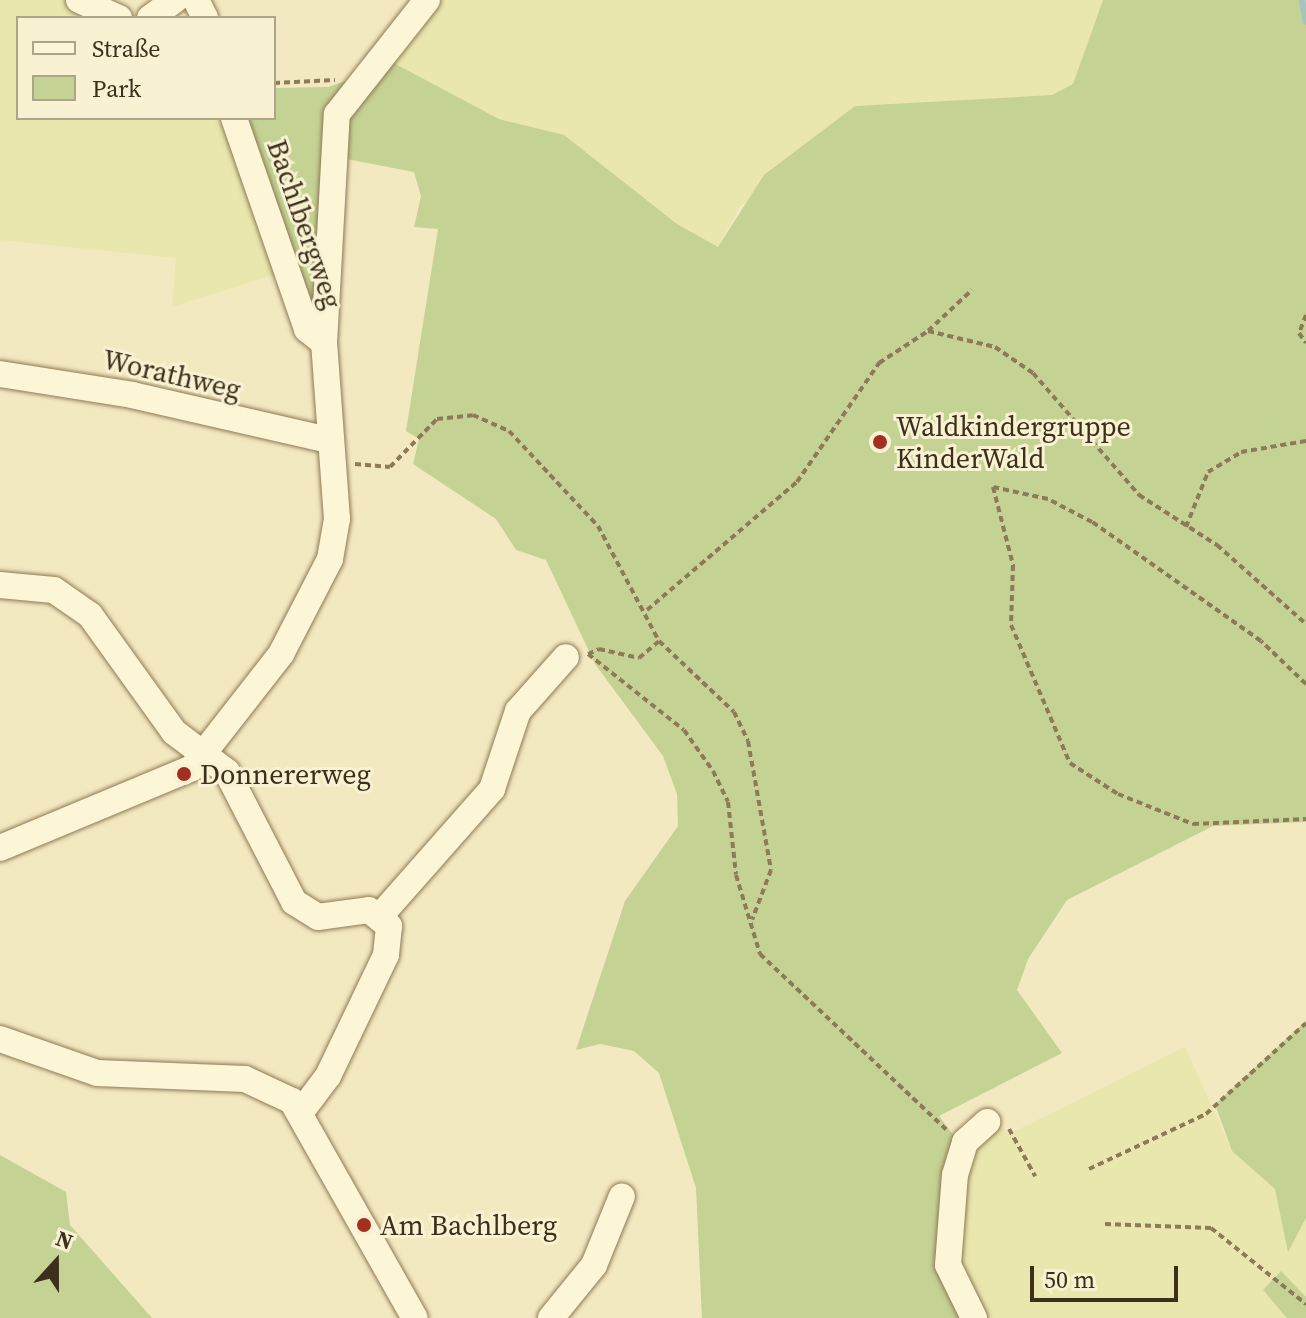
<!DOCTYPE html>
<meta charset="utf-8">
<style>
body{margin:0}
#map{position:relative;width:1306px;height:1318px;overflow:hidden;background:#f3e9c1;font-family:"Source Serif 4",serif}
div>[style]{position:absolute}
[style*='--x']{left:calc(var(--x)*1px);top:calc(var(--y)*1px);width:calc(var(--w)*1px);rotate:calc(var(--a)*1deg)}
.farmland>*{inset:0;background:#e9e6ae}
.green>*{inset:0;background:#c4d294}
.stream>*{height:6px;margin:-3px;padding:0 3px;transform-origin:3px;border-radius:3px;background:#a4c4bf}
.path>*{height:4px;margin-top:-2px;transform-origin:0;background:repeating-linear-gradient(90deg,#8e7a56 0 6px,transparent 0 10px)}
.roads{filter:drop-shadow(0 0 2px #8e7a56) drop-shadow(0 0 2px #8e7a56)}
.minor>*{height:26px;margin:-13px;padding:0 13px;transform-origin:13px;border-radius:13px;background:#fcf5d6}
.dots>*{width:22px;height:22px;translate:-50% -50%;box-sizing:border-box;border:4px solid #f9f2d2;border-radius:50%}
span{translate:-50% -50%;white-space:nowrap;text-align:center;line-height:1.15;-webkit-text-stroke:6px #f9f2d2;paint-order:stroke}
.street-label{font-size:28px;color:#3c2f1c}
.poi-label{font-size:28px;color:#3c2f1c}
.left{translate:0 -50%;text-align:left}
.legend{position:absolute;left:16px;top:16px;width:260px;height:104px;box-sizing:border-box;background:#f9f2d2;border:2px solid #ada489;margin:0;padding:10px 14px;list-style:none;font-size:24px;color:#3c2f1c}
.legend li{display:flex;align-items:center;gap:16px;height:40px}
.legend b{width:40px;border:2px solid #ada489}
.north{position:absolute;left:16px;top:1222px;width:80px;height:80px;-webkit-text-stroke:6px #f9f2d2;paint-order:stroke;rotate:21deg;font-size:22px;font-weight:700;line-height:32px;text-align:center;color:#3c2f1c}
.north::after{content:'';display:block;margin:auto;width:28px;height:36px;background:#3c2f1c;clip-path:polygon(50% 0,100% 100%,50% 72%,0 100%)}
.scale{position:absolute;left:1030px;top:1266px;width:148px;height:36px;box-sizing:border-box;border:4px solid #3c2f1c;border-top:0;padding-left:10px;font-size:24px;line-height:28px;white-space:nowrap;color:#3c2f1c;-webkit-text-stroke:6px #f9f2d2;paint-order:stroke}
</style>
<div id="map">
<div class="farmland">
<i style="clip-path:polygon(0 0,68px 0,100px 18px,18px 18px,18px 118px,228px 118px,282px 272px,172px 307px,176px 258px,0 240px)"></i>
<i style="clip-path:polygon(431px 0,1103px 0,1073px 84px,1052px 95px,855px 106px,739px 208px,718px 247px,677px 224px,564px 135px,499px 119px,388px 60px)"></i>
<i style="clip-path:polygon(1185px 1047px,1232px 1151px,1275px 1188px,1289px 1250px,1306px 1218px,1306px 1297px,1281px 1271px,1263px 1290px,1287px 1318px,979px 1318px,966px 1301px,954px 1222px,967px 1153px,1001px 1126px,1009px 1134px)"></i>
</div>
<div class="green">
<i style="clip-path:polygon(1103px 0,1306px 0,1306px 822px,1213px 826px,1067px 900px,1028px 959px,1017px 990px,1062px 1053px,939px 1116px,967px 1153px,956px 1278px,979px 1318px,702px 1318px,696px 1188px,659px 1073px,634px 1051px,600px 1044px,576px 1050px,625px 901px,678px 826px,677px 794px,663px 756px,595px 664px,546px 560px,516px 550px,496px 519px,413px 464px,419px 439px,406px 431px,438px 229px,414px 227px,421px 196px,414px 172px,336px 157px,341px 118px,388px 60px,499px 119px,564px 135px,677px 224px,718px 247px,764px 175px,855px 106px,1052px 95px,1073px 84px)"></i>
<i style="clip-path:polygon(357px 77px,343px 92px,317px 333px,239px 118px,274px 118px,274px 88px,328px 87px)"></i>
<i style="clip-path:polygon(1306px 1021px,1306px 1218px,1288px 1252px,1275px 1189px,1232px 1151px,1215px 1104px)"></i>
<i style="clip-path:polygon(0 1155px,66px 1192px,70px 1225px,152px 1318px,0 1318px)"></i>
<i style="clip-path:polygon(1281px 1271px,1306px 1297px,1306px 1318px,1287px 1318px,1263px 1290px)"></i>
</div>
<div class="stream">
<i style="--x:1302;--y:0;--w:22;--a:80"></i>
</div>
<div class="path">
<i style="--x:274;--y:83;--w:61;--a:-2.8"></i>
<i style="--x:1306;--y:315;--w:19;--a:111"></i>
<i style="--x:1299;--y:333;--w:12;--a:55"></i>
<i style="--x:928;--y:331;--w:60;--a:-43"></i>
<i style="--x:355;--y:464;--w:35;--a:5"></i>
<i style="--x:390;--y:467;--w:67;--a:-45.6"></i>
<i style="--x:437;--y:419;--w:36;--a:-6"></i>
<i style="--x:473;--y:415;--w:39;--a:24"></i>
<i style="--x:509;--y:431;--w:130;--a:46.9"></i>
<i style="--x:598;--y:526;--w:130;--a:62.1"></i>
<i style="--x:659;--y:641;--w:103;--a:43.4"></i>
<i style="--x:734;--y:712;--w:32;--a:64"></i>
<i style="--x:748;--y:741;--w:131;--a:79.9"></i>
<i style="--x:771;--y:870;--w:53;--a:110.8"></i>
<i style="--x:1186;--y:527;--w:59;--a:-68.2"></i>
<i style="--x:1208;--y:472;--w:39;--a:-31"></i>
<i style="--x:1241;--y:452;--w:66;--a:-9.6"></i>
<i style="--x:647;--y:610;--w:197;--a:-40.5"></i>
<i style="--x:797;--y:482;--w:145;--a:-55.4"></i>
<i style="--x:879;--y:363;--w:59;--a:-33.1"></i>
<i style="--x:928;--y:331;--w:69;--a:13.4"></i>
<i style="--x:995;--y:347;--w:46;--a:34.4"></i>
<i style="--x:1033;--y:373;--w:162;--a:49"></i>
<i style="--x:1139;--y:495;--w:93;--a:32.7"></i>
<i style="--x:1217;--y:545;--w:119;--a:41.6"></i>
<i style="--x:588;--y:654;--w:122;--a:38.4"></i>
<i style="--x:684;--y:730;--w:50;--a:54.7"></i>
<i style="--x:713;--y:771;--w:34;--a:64"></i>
<i style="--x:728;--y:802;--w:73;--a:83.7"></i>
<i style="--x:736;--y:875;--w:83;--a:73.1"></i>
<i style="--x:760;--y:954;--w:258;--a:43.3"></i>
<i style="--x:588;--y:654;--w:12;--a:-24"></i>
<i style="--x:599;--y:649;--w:41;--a:12.7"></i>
<i style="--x:639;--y:658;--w:26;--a:-40"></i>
<i style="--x:1306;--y:684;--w:62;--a:-136.3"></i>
<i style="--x:1261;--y:641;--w:207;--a:-144.8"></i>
<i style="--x:1092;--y:522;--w:50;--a:-152.4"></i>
<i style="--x:1048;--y:499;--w:56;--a:-167.7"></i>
<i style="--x:993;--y:487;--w:81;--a:75.6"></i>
<i style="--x:1013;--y:565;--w:60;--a:91.9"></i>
<i style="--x:1011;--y:625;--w:150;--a:66.9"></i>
<i style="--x:1070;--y:763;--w:57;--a:32.9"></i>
<i style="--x:1118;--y:794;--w:81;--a:21.8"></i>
<i style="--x:1193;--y:824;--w:113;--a:-2.5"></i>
<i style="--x:1009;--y:1129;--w:54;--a:61"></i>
<i style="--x:1089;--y:1169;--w:129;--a:-25.2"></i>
<i style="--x:1206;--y:1114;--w:135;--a:-42.3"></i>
<i style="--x:1105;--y:1224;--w:106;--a:2.2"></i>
<i style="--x:1211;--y:1228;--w:122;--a:38.7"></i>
</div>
<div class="roads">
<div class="minor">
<i style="--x:79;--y:0;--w:44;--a:24.2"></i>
<i style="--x:196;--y:0;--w:20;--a:63"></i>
<i style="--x:150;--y:18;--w:31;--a:-36"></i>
<i style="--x:324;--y:343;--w:229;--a:-86.8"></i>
<i style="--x:337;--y:114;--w:145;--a:-51.7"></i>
<i style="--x:0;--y:374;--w:134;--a:9"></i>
<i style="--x:132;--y:395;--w:201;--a:12.9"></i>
<i style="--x:0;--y:585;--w:54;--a:5.3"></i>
<i style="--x:54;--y:590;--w:44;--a:34.8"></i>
<i style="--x:90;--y:615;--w:144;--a:54.3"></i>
<i style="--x:174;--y:732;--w:66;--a:37"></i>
<i style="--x:227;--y:772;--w:146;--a:62.7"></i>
<i style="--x:294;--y:902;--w:28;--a:32"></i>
<i style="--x:318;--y:917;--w:51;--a:-7.8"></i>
<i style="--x:369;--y:910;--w:26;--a:39"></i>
<i style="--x:389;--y:926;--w:29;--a:96"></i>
<i style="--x:386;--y:955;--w:134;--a:115.6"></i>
<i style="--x:328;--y:1076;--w:45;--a:126.9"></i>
<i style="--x:0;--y:848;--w:208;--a:-22.6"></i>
<i style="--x:192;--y:768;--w:145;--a:-52"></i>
<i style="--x:281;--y:654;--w:107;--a:-62.7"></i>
<i style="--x:330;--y:559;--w:41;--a:-80.1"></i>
<i style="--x:337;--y:519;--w:176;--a:-94.2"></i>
<i style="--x:324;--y:343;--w:22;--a:-141"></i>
<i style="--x:307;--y:329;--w:223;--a:-109.1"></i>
<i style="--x:381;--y:915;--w:168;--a:-48.6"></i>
<i style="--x:492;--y:789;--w:82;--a:-71.6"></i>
<i style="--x:518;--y:711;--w:72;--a:-48.4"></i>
<i style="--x:0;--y:1039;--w:103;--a:19.3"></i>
<i style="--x:97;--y:1073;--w:148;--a:2.3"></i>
<i style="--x:245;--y:1079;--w:52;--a:25.1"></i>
<i style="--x:292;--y:1101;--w:249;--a:60.5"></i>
<i style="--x:551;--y:1318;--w:68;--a:-50.9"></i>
<i style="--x:594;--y:1265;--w:74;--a:-67.9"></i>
<i style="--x:974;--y:1318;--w:59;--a:-116.1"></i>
<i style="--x:948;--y:1265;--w:90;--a:-85.6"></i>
<i style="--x:955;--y:1175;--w:34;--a:-73"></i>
<i style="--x:965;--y:1142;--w:30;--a:-42"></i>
</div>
</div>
<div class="dots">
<i style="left:880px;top:442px;background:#a42e20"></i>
<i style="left:184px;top:774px;background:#a42e20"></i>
<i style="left:364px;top:1225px;background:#a42e20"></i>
</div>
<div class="street-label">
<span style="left:305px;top:224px;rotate:71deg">Bachlbergweg</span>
<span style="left:172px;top:374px;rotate:13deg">Worathweg</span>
</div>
<div class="poi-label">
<span class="left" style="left:896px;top:442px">Waldkindergruppe<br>KinderWald</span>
<span class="left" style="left:200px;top:774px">Donnererweg</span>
<span class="left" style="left:380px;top:1225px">Am Bachlberg</span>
</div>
<ul class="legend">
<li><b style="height:10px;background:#fcf5d6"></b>Straße</li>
<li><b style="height:22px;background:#c4d294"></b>Park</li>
</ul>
<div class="north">N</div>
<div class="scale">50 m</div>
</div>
